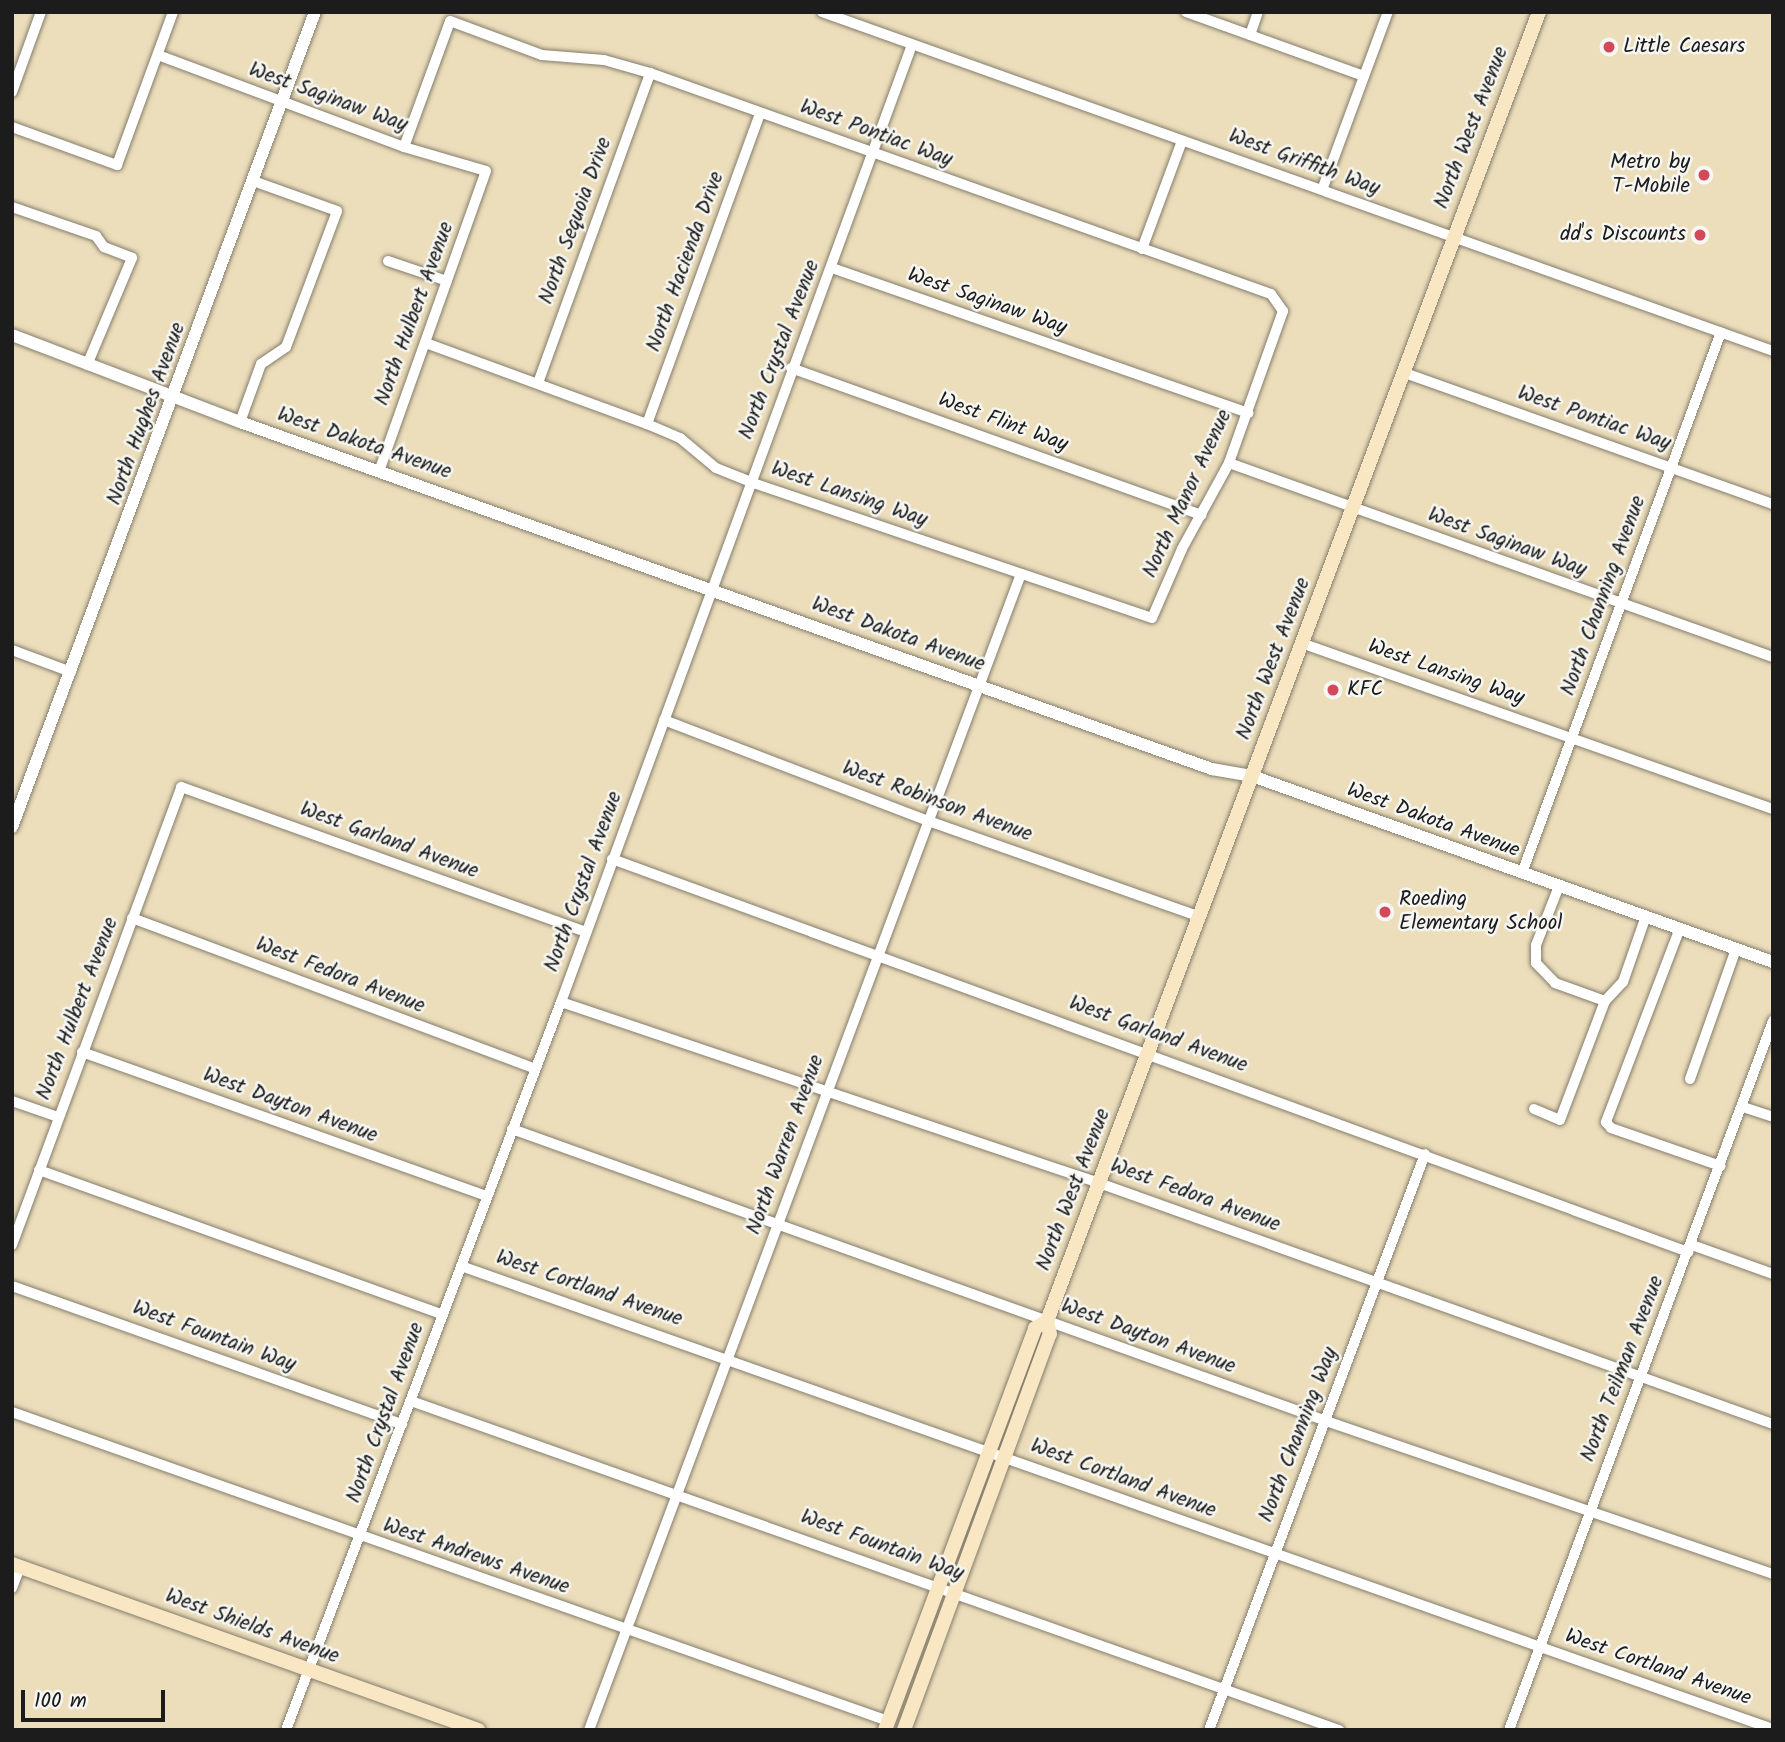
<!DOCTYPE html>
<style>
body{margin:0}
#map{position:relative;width:1785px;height:1742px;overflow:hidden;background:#ecdebb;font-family:Kalam,sans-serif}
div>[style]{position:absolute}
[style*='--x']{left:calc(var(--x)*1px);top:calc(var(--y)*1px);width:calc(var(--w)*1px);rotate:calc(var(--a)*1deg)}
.roads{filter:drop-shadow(0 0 2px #847d6c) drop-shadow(0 0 2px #847d6c)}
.minor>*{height:10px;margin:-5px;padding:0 5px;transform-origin:5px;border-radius:5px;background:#fff}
.tertiary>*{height:12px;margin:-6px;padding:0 6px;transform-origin:6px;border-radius:6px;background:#fff}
.secondary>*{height:14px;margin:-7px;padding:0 7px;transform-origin:7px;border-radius:7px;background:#f9e7c3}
.dots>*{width:19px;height:19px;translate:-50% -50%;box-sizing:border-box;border:4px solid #f6f6f2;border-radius:50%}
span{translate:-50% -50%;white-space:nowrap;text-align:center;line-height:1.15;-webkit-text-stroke:5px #f6f6f2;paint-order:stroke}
.poi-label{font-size:21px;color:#1c1c1c}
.left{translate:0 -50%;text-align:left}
.right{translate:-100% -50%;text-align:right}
.street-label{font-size:21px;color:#1c1c1c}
.frame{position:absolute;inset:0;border:14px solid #1c1c1c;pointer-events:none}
.scale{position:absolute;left:21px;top:1690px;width:144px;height:32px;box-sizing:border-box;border:4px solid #1c1c1c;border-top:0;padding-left:9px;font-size:21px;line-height:24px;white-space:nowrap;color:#1c1c1c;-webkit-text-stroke:5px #f6f6f2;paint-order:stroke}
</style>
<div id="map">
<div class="roads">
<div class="minor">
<i style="--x:822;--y:12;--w:1010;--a:19.62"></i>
<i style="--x:1186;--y:12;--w:189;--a:19.8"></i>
<i style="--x:1250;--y:35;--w:24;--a:-71"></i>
<i style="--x:158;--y:55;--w:263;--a:20.5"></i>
<i style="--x:404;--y:147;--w:85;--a:16.3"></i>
<i style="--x:486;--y:171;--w:316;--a:109.6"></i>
<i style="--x:12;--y:92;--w:85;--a:-70.1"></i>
<i style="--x:12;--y:127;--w:112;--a:19.9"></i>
<i style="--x:117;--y:165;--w:163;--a:-69.9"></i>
<i style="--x:404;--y:147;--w:134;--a:-69.9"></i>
<i style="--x:450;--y:21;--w:98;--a:20.3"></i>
<i style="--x:542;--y:55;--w:62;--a:4.6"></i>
<i style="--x:604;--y:60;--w:48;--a:15.8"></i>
<i style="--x:650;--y:73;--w:659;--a:19.59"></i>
<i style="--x:1271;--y:294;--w:21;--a:55"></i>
<i style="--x:1283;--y:311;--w:161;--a:109.6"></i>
<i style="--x:1229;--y:463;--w:98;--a:118.7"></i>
<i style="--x:1182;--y:549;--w:75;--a:113.5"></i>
<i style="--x:1152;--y:618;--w:423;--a:-161.3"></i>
<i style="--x:751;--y:482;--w:38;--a:-158"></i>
<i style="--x:716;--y:468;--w:47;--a:-140.2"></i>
<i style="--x:680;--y:438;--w:36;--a:-157"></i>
<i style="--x:647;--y:424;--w:235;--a:-159.9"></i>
<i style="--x:1322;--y:190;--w:190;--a:-69.7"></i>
<i style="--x:12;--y:207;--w:89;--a:19"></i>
<i style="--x:96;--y:236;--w:14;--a:54"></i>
<i style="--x:104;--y:247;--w:30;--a:21"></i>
<i style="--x:132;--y:258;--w:116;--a:112.8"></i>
<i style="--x:1142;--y:249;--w:115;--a:-69.7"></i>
<i style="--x:388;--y:261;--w:62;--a:18.7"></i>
<i style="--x:832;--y:268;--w:441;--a:19.2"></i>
<i style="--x:791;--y:368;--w:436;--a:19.7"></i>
<i style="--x:1402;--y:372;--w:394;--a:19.6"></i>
<i style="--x:538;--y:383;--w:330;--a:-70.1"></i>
<i style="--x:240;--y:422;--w:62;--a:-70.1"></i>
<i style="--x:261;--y:364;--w:30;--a:-34"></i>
<i style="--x:286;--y:347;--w:145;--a:-69.4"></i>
<i style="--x:337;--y:211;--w:89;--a:-160.3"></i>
<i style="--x:647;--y:424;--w:331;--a:-70"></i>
<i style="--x:1229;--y:463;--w:578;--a:19.63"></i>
<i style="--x:1304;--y:644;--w:497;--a:19.4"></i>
<i style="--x:12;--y:650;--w:63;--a:20.4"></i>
<i style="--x:664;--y:720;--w:286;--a:20.9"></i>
<i style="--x:931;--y:822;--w:283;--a:19.4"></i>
<i style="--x:612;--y:859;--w:1146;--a:20.06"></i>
<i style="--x:1522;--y:873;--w:576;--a:-69.8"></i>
<i style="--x:1559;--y:886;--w:63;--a:111.3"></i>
<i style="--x:1536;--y:945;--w:18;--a:90"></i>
<i style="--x:1536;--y:963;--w:28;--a:46"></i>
<i style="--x:1555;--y:983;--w:53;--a:19.8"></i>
<i style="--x:132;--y:918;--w:430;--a:20.5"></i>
<i style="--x:1680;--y:928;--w:208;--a:110.9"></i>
<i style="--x:1606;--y:1122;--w:8;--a:50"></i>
<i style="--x:1611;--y:1128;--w:116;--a:19.1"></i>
<i style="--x:561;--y:1002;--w:568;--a:18.59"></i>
<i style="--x:1099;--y:1183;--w:716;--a:19.68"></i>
<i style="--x:82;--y:1052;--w:429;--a:19.6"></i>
<i style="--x:1690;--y:1079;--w:138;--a:-70.5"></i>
<i style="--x:12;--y:1101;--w:49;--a:19.2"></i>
<i style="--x:1743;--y:1107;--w:32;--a:18"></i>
<i style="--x:1534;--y:1109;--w:28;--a:23"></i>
<i style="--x:1560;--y:1120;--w:127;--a:-69.3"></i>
<i style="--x:1605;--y:1001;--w:26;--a:-47"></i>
<i style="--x:1623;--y:982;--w:70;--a:-70.8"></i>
<i style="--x:512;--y:1129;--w:865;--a:19.73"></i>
<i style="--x:1326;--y:1421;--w:472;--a:18.9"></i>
<i style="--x:39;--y:1170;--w:429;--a:19.7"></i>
<i style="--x:12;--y:1245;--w:488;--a:-69.7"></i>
<i style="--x:181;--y:787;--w:429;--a:19.7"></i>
<i style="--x:1692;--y:1245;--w:86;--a:19.7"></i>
<i style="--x:461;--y:1266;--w:1391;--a:19.44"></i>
<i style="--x:12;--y:1286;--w:414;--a:19.5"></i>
<i style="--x:411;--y:1401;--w:985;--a:19.52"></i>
<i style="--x:12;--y:1412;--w:929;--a:19.43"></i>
<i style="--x:12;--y:1588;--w:22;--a:-69"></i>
<i style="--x:286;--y:1730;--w:778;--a:-69.31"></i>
<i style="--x:561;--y:1002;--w:1019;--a:-69.86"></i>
<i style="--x:589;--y:1730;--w:1234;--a:-69.51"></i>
<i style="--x:1209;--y:1730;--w:615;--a:-69.44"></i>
<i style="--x:1509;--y:1730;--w:757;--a:-69.58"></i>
</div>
<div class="tertiary">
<i style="--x:12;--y:335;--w:244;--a:20.9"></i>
<i style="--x:240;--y:422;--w:1032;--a:19.65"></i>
<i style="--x:1212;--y:769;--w:41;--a:9.9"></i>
<i style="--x:1252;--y:776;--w:553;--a:19.65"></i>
<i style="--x:12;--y:827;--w:870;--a:-69.61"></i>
</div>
<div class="secondary">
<i style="--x:12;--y:1564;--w:495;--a:19.6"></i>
<i style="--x:885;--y:1730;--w:429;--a:-69.5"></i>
<i style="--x:1035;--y:1328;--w:14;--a:-30"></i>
<i style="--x:904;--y:1730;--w:422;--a:-69.8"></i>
<i style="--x:1050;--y:1334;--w:13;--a:-103"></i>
<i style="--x:1047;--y:1321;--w:1398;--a:-69.4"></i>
</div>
</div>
<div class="dots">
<i style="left:1609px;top:47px;background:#d1495b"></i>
<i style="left:1704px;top:175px;background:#d1495b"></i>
<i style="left:1700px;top:235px;background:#d1495b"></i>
<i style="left:1333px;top:690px;background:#d1495b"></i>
<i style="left:1385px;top:912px;background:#d1495b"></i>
</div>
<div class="poi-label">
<span class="left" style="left:1623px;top:47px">Little Caesars</span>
<span class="right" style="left:1690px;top:175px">Metro by<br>T-Mobile</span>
<span class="right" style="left:1686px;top:235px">dd's Discounts</span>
<span class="left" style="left:1347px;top:690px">KFC</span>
<span class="left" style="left:1399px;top:912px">Roeding<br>Elementary School</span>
</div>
<div class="street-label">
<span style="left:328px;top:98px;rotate:20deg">West Saginaw Way</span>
<span style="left:1472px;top:128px;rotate:-69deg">North West Avenue</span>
<span style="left:876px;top:134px;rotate:20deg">West Pontiac Way</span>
<span style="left:1304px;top:163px;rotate:20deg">West Griffith Way</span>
<span style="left:576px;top:221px;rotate:-70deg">North Sequoia Drive</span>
<span style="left:686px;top:262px;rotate:-70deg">North Hacienda Drive</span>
<span style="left:987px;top:302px;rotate:19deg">West Saginaw Way</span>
<span style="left:415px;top:314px;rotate:-70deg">North Hulbert Avenue</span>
<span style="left:780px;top:350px;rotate:-69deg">North Crystal Avenue</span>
<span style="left:147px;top:414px;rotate:-70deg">North Hughes Avenue</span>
<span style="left:1594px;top:419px;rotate:19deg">West Pontiac Way</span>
<span style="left:1003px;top:423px;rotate:20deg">West Flint Way</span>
<span style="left:364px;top:444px;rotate:19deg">West Dakota Avenue</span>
<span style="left:1188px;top:494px;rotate:-65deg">North Manor Avenue</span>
<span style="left:849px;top:495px;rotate:19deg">West Lansing Way</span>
<span style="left:1507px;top:543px;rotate:20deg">West Saginaw Way</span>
<span style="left:1604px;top:596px;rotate:-70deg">North Channing Avenue</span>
<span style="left:898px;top:635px;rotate:20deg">West Dakota Avenue</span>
<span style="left:1274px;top:659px;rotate:-69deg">North West Avenue</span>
<span style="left:1446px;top:673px;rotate:19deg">West Lansing Way</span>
<span style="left:937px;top:802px;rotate:20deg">West Robinson Avenue</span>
<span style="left:1433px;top:821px;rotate:20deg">West Dakota Avenue</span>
<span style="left:389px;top:841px;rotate:20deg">West Garland Avenue</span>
<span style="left:584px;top:882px;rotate:-70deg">North Crystal Avenue</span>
<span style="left:340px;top:976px;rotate:21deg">West Fedora Avenue</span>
<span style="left:78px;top:1009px;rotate:-69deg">North Hulbert Avenue</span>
<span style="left:1158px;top:1035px;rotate:20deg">West Garland Avenue</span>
<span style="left:290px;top:1106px;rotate:20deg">West Dayton Avenue</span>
<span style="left:786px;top:1145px;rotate:-70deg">North Warren Avenue</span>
<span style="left:1074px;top:1190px;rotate:-69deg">North West Avenue</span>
<span style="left:1195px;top:1196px;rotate:20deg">West Fedora Avenue</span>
<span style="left:589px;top:1289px;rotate:19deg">West Cortland Avenue</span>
<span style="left:214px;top:1337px;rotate:20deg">West Fountain Way</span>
<span style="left:1148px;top:1337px;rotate:20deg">West Dayton Avenue</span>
<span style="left:1623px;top:1369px;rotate:-69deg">North Teilman Avenue</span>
<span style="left:386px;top:1413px;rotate:-70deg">North Crystal Avenue</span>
<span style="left:1299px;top:1435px;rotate:-69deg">North Channing Way</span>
<span style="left:1123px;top:1479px;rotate:20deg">West Cortland Avenue</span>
<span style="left:882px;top:1546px;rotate:20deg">West Fountain Way</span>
<span style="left:476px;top:1557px;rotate:19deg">West Andrews Avenue</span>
<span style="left:252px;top:1627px;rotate:20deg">West Shields Avenue</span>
<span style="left:1658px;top:1668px;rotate:19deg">West Cortland Avenue</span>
</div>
<div class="frame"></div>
<div class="scale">100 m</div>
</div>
